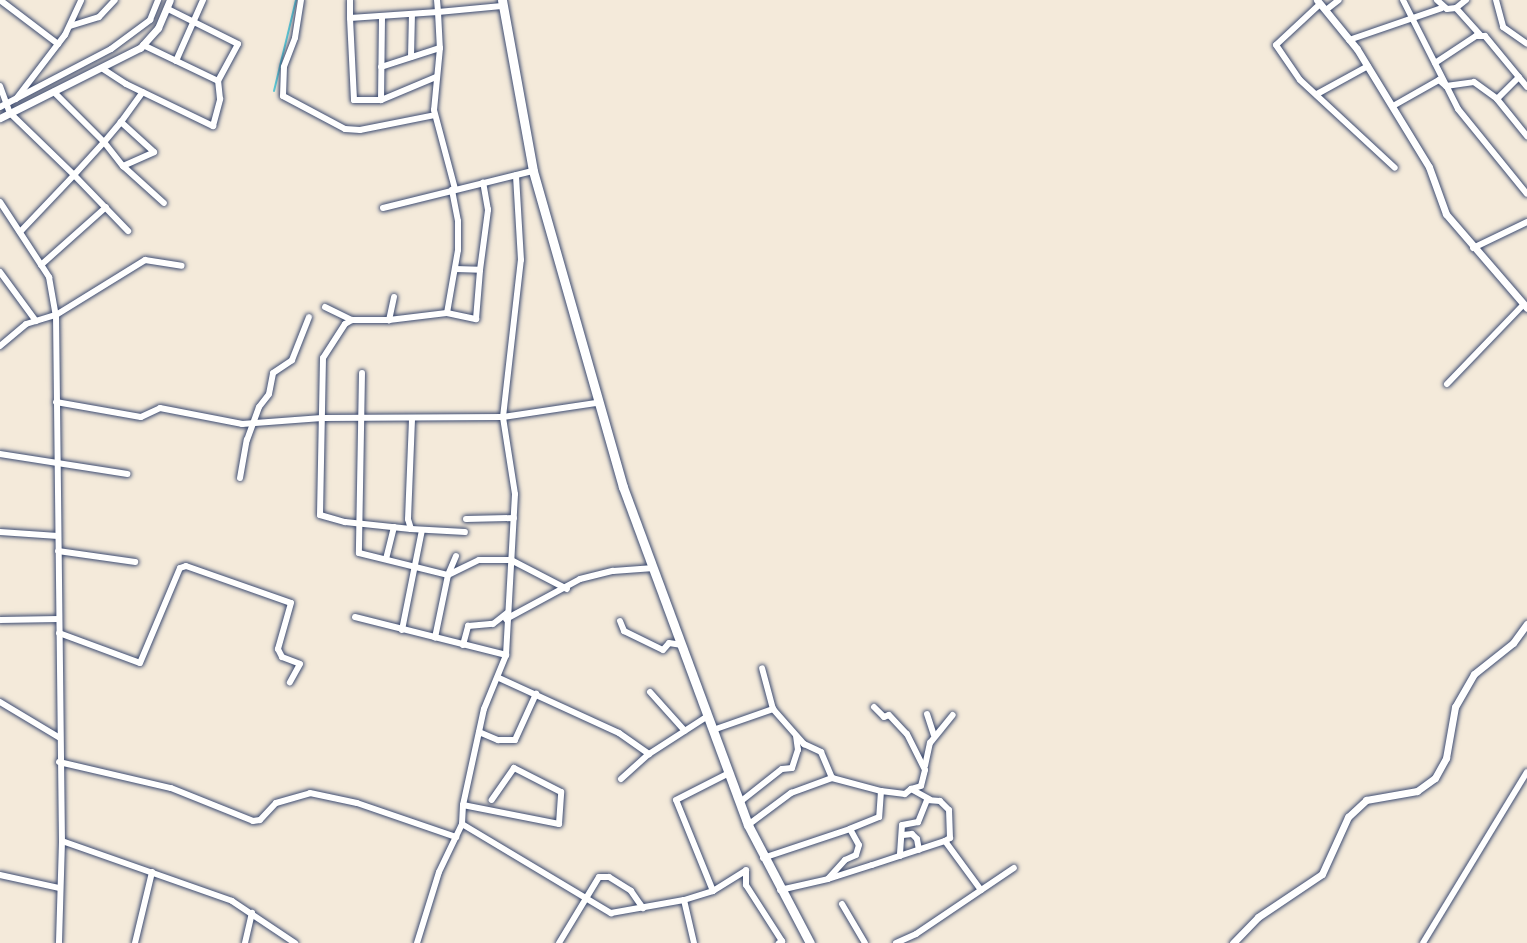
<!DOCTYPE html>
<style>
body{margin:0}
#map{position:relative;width:1527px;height:943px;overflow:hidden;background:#f4eada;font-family:"Gentium Book Plus",serif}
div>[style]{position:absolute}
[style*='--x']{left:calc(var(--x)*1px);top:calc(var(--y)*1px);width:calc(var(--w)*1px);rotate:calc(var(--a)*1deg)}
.stream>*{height:2px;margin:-1px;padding:0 1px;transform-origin:1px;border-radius:1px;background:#5bc7d4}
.roads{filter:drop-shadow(0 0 2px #3c4b71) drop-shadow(0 0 2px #3c4b71)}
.minor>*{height:6px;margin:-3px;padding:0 3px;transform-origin:3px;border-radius:3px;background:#fff}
.tertiary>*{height:7px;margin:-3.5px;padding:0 3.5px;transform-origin:3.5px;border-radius:3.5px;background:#fff}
.trunk>*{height:9px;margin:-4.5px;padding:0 4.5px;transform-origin:4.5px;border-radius:4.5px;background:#fff}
span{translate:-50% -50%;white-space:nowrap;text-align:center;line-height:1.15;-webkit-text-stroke:6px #f6f6f2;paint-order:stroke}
</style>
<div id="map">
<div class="stream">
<i style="--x:274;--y:91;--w:94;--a:-76.4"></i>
</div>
<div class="roads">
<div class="minor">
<i style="--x:0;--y:0;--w:73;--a:37.2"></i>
<i style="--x:301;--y:0;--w:38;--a:99"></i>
<i style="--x:295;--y:38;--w:31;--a:111"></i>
<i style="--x:284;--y:67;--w:29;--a:92"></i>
<i style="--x:283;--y:96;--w:70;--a:28"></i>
<i style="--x:345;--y:129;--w:15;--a:4"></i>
<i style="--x:360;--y:130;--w:76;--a:-11.3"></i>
<i style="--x:350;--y:0;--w:18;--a:90"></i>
<i style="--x:437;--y:0;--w:12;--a:85"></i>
<i style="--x:438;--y:12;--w:64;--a:-5.4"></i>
<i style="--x:1403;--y:0;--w:122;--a:63.2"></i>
<i style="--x:1458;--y:109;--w:109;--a:50.9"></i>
<i style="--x:1437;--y:0;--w:13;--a:42"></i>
<i style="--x:1447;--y:9;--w:9;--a:-6"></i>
<i style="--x:1456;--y:8;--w:13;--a:-39"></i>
<i style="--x:1496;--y:0;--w:28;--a:75"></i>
<i style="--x:1503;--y:27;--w:29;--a:35"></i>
<i style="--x:1320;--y:4;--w:60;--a:137"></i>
<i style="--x:1276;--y:45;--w:42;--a:55.6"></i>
<i style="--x:1300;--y:80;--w:129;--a:42.8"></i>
<i style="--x:1456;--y:8;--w:36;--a:48"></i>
<i style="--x:1326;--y:10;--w:16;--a:-38"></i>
<i style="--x:70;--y:26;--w:30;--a:-17"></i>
<i style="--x:99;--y:17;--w:23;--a:-47"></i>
<i style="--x:1349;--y:40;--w:98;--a:-19"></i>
<i style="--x:143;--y:45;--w:83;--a:25.6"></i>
<i style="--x:218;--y:81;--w:42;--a:-61.6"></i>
<i style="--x:238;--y:44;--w:78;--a:-153.4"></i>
<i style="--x:411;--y:57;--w:43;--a:-88.7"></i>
<i style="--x:176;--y:61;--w:67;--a:-66.1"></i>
<i style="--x:1435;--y:63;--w:49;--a:-33.4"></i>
<i style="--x:1476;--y:36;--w:9;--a:0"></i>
<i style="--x:1485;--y:36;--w:66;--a:50.5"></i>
<i style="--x:381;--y:67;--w:62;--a:-17.9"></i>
<i style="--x:103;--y:69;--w:27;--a:33"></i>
<i style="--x:126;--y:84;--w:97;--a:25.8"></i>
<i style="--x:213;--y:126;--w:28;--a:-75"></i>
<i style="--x:220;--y:99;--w:18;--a:-96"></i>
<i style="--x:436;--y:77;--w:60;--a:157.3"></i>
<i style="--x:381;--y:100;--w:27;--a:180"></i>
<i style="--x:354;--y:100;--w:82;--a:-92.8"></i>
<i style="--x:350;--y:18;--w:88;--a:-3.9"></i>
<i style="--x:438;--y:12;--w:36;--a:87"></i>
<i style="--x:440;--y:48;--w:62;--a:95.5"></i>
<i style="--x:434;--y:110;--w:82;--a:75.1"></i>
<i style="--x:1519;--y:77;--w:31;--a:135"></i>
<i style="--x:1497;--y:99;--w:48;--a:51"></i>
<i style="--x:0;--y:86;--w:29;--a:70"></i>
<i style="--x:10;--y:113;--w:89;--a:44.1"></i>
<i style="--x:74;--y:175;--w:45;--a:-47.7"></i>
<i style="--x:104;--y:142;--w:71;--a:-135"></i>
<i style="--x:1317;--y:94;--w:58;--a:-28.8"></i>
<i style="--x:16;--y:99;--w:81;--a:-52.6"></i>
<i style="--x:65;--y:35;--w:38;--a:-65"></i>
<i style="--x:381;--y:100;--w:84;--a:-89.3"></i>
<i style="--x:1393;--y:106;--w:53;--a:-29.5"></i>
<i style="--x:1439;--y:80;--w:9;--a:41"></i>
<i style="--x:1446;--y:86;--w:28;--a:-8"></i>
<i style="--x:1474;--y:82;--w:29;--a:36"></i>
<i style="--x:0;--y:107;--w:125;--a:-27.6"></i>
<i style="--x:111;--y:49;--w:49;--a:-36.6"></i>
<i style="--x:150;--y:20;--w:22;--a:-68"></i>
<i style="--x:121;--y:122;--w:37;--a:-54"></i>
<i style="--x:123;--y:166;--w:34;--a:-24"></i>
<i style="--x:154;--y:152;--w:45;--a:-137.7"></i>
<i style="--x:121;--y:122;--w:26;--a:130"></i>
<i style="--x:104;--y:142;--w:31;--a:52"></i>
<i style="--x:123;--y:166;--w:55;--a:42.1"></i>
<i style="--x:0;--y:202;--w:90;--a:56.8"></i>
<i style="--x:49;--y:277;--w:39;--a:80"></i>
<i style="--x:56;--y:315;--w:526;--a:89.35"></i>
<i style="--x:62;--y:841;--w:102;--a:91.7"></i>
<i style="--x:383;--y:208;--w:154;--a:-13.9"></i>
<i style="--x:20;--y:232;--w:79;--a:-46.5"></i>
<i style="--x:74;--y:175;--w:78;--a:46"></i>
<i style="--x:1473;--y:248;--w:60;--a:-25.7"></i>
<i style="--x:41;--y:265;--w:87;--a:-41.7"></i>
<i style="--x:455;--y:269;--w:25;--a:2"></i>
<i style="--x:480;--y:270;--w:61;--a:-82.4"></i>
<i style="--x:488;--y:210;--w:28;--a:-100"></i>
<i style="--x:0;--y:272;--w:61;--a:53.7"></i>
<i style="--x:394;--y:297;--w:24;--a:102"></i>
<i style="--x:389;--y:320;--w:58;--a:-6.9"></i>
<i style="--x:447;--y:313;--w:64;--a:-80.1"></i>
<i style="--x:458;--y:250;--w:29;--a:-90"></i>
<i style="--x:458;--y:221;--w:32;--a:-101"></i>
<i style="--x:325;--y:307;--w:30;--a:26"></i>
<i style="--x:447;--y:313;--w:30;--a:12"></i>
<i style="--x:476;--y:319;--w:49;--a:-85.3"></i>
<i style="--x:389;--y:320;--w:37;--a:180"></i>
<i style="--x:352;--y:320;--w:8;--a:150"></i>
<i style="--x:345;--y:324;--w:40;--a:122.9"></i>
<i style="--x:323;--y:358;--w:157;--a:91.1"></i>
<i style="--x:320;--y:515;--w:26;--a:16"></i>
<i style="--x:345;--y:522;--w:66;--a:6.1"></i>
<i style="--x:411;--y:529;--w:10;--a:-107"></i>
<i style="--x:408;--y:519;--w:100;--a:-87.7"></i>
<i style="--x:0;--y:346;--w:34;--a:-40"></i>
<i style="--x:26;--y:324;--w:31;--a:-17"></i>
<i style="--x:56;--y:315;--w:105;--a:-31.7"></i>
<i style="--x:145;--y:260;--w:37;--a:9"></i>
<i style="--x:362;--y:373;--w:180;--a:91"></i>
<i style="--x:359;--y:553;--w:92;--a:13.9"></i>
<i style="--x:448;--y:575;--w:64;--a:101.7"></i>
<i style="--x:1447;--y:384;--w:110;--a:-46.1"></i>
<i style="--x:56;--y:402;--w:86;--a:10"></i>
<i style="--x:141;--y:417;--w:21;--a:-25"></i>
<i style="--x:160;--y:408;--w:84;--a:11"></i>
<i style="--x:242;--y:424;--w:80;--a:-4.3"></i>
<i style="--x:322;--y:418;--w:181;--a:-0.3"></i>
<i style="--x:503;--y:417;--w:158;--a:-83.5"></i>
<i style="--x:521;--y:260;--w:85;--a:-93.4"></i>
<i style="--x:0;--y:454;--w:129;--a:8.9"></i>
<i style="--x:240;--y:478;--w:39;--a:-80"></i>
<i style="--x:247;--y:440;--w:35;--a:-70"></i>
<i style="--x:259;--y:407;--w:16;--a:-52"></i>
<i style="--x:269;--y:394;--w:21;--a:-79"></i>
<i style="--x:273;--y:373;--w:23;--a:-34"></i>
<i style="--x:292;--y:360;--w:46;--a:-68.4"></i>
<i style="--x:466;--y:519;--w:48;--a:-1.2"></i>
<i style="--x:411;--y:529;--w:54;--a:3.2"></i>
<i style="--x:0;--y:532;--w:58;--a:3.9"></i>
<i style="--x:58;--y:551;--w:78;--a:8.1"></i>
<i style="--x:456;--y:556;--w:21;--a:113"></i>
<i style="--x:448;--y:575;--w:34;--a:-26"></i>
<i style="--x:479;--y:560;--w:32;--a:0"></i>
<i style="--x:511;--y:560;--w:63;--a:27.4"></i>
<i style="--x:386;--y:559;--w:33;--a:-76"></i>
<i style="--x:355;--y:617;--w:156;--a:14.1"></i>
<i style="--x:506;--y:619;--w:84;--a:-28.4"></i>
<i style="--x:580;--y:579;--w:34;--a:-14"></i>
<i style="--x:613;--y:571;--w:41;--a:-4.2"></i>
<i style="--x:0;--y:620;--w:59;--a:-1"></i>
<i style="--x:620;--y:621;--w:11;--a:68"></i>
<i style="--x:624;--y:631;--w:43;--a:26"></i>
<i style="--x:663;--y:650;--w:9;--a:-49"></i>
<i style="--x:669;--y:643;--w:13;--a:9"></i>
<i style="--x:402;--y:630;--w:102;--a:-78.7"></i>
<i style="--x:59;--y:633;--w:86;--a:20.3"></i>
<i style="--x:140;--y:663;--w:103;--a:-67.2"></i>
<i style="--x:180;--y:568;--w:6;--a:-18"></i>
<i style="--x:186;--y:566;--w:111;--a:19.4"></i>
<i style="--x:291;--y:603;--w:48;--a:105.8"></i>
<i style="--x:278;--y:649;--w:9;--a:63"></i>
<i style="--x:282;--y:657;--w:19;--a:21"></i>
<i style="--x:300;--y:664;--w:21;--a:119"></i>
<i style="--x:463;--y:645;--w:20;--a:-75"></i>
<i style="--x:468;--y:626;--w:25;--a:-5"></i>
<i style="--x:493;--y:624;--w:18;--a:-38"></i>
<i style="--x:499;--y:678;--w:132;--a:24.6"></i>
<i style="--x:619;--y:733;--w:37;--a:35"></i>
<i style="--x:649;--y:754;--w:70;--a:-32.8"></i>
<i style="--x:650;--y:692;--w:52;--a:48.1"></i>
<i style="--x:0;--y:702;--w:70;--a:31"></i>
<i style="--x:874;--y:707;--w:14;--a:45"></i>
<i style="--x:884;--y:717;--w:5;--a:-22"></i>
<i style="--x:889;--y:715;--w:26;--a:47"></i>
<i style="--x:907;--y:734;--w:40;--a:63.4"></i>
<i style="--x:925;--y:770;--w:16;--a:104"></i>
<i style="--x:921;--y:786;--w:10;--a:163"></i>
<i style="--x:773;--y:709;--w:47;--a:48.5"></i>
<i style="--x:804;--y:744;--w:19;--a:25"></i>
<i style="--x:821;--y:752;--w:28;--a:67"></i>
<i style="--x:832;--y:778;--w:51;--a:14.9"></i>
<i style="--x:881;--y:791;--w:26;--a:94"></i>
<i style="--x:879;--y:817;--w:31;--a:158"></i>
<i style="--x:850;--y:829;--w:18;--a:61"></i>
<i style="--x:859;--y:845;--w:10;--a:107"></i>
<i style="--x:856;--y:855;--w:12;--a:156"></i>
<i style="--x:845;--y:860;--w:25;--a:132"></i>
<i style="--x:927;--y:714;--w:22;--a:72"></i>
<i style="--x:713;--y:730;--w:64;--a:-19.3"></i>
<i style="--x:773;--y:709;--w:42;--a:-105"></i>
<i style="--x:479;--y:732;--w:21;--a:23"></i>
<i style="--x:498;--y:740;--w:17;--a:0"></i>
<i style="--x:515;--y:740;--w:51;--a:-65.5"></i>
<i style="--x:59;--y:762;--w:115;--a:13.1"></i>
<i style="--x:171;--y:788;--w:88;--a:21.9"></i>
<i style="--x:253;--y:821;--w:7;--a:-8"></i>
<i style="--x:260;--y:820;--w:23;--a:-47"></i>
<i style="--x:276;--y:803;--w:35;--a:-16"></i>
<i style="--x:310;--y:793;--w:48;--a:12"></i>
<i style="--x:357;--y:803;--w:105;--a:19"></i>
<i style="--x:925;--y:766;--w:24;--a:-78"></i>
<i style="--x:930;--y:743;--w:36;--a:-51"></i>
<i style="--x:621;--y:779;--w:38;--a:-42"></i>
<i style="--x:881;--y:791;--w:24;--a:7"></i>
<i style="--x:905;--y:794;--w:8;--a:-40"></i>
<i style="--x:911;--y:789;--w:21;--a:29"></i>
<i style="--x:740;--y:802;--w:53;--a:-38.2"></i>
<i style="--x:782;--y:769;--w:10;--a:-6"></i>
<i style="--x:792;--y:768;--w:19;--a:-72"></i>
<i style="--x:798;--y:750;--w:14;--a:-98"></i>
<i style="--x:463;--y:805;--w:98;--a:11.2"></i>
<i style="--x:559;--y:824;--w:32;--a:-86"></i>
<i style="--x:561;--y:792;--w:53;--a:-152.9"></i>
<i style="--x:514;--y:768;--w:39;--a:125"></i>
<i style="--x:462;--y:824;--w:174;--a:30.9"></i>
<i style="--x:611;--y:913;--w:74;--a:-10.1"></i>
<i style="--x:684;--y:900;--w:30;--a:-17"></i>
<i style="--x:713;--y:891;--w:39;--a:-32"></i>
<i style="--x:746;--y:870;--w:15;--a:90"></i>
<i style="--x:746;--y:885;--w:67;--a:57.3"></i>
<i style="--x:782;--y:941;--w:4;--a:146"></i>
<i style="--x:748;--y:825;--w:54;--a:-36.7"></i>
<i style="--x:791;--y:793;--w:44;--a:-20.1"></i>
<i style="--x:903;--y:835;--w:9;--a:-6"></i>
<i style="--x:912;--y:834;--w:7;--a:45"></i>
<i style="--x:917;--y:839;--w:11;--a:80"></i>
<i style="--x:62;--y:841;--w:180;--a:19.4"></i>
<i style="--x:232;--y:901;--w:76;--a:33.7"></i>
<i style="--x:945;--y:841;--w:61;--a:53.7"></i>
<i style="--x:763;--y:858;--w:92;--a:-18.4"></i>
<i style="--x:0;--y:875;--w:60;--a:12.4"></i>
<i style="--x:780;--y:890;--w:49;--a:-12.9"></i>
<i style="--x:828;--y:879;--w:46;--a:-17.7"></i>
<i style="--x:872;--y:865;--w:77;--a:-18.2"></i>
<i style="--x:945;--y:841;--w:6;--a:-31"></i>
<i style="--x:950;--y:838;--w:28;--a:-92"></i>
<i style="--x:949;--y:810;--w:13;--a:-135"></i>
<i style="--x:940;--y:801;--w:13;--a:-176"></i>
<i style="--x:927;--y:800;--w:24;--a:112"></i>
<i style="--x:918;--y:822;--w:16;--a:169"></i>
<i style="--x:902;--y:825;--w:31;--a:94"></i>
<i style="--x:713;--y:891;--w:98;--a:-112.1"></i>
<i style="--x:676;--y:800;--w:59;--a:-27"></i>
<i style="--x:684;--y:900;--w:44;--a:76.9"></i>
<i style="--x:842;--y:904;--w:45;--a:59.5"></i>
<i style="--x:135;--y:943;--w:73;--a:-76.5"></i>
<i style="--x:245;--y:943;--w:31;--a:-77"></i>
<i style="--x:417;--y:943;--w:74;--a:-72.8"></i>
<i style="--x:439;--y:872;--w:53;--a:-64.4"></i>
<i style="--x:462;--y:824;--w:19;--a:-87"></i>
<i style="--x:463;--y:805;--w:98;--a:-77.7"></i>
<i style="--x:484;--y:709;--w:58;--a:-67.8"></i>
<i style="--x:506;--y:655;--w:161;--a:-86.8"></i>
<i style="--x:515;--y:494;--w:78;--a:-98.9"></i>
<i style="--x:503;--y:417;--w:94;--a:-8.6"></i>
<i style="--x:559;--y:943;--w:77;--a:-58.8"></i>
<i style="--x:599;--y:877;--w:10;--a:0"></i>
<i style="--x:609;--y:877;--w:26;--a:32"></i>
<i style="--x:631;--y:891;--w:21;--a:55"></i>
<i style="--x:896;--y:943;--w:22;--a:-24"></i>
<i style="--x:916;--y:934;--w:118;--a:-34"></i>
<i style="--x:1423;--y:943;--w:200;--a:-58.7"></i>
</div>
<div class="tertiary">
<i style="--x:1317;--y:0;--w:63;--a:50.8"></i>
<i style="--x:1357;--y:49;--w:138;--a:58.6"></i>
<i style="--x:1429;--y:167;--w:50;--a:70.1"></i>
<i style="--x:1446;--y:214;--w:124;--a:49.2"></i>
<i style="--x:0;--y:118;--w:157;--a:-26.6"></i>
<i style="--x:140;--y:48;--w:27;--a:-48"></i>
<i style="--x:158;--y:28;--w:30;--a:-67"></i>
<i style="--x:1233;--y:943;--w:36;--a:-46"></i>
<i style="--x:1258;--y:917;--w:77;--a:-33.9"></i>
<i style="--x:1322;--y:874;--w:63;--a:-65.5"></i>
<i style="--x:1348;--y:817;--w:25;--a:-43"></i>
<i style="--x:1366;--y:800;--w:52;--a:-10"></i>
<i style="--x:1417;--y:791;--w:22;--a:-36"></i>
<i style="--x:1435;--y:778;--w:23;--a:-61"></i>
<i style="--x:1446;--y:758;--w:52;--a:-80"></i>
<i style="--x:1455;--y:707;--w:38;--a:-60"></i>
<i style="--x:1474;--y:674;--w:50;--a:-38.5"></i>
<i style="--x:1513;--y:643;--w:24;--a:-54"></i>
</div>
<div class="trunk">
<i style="--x:502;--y:0;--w:174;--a:79.7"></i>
<i style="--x:533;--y:171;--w:329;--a:74.1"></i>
<i style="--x:623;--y:487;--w:360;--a:69.7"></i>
<i style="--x:748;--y:825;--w:133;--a:62.3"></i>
</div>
</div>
</div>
